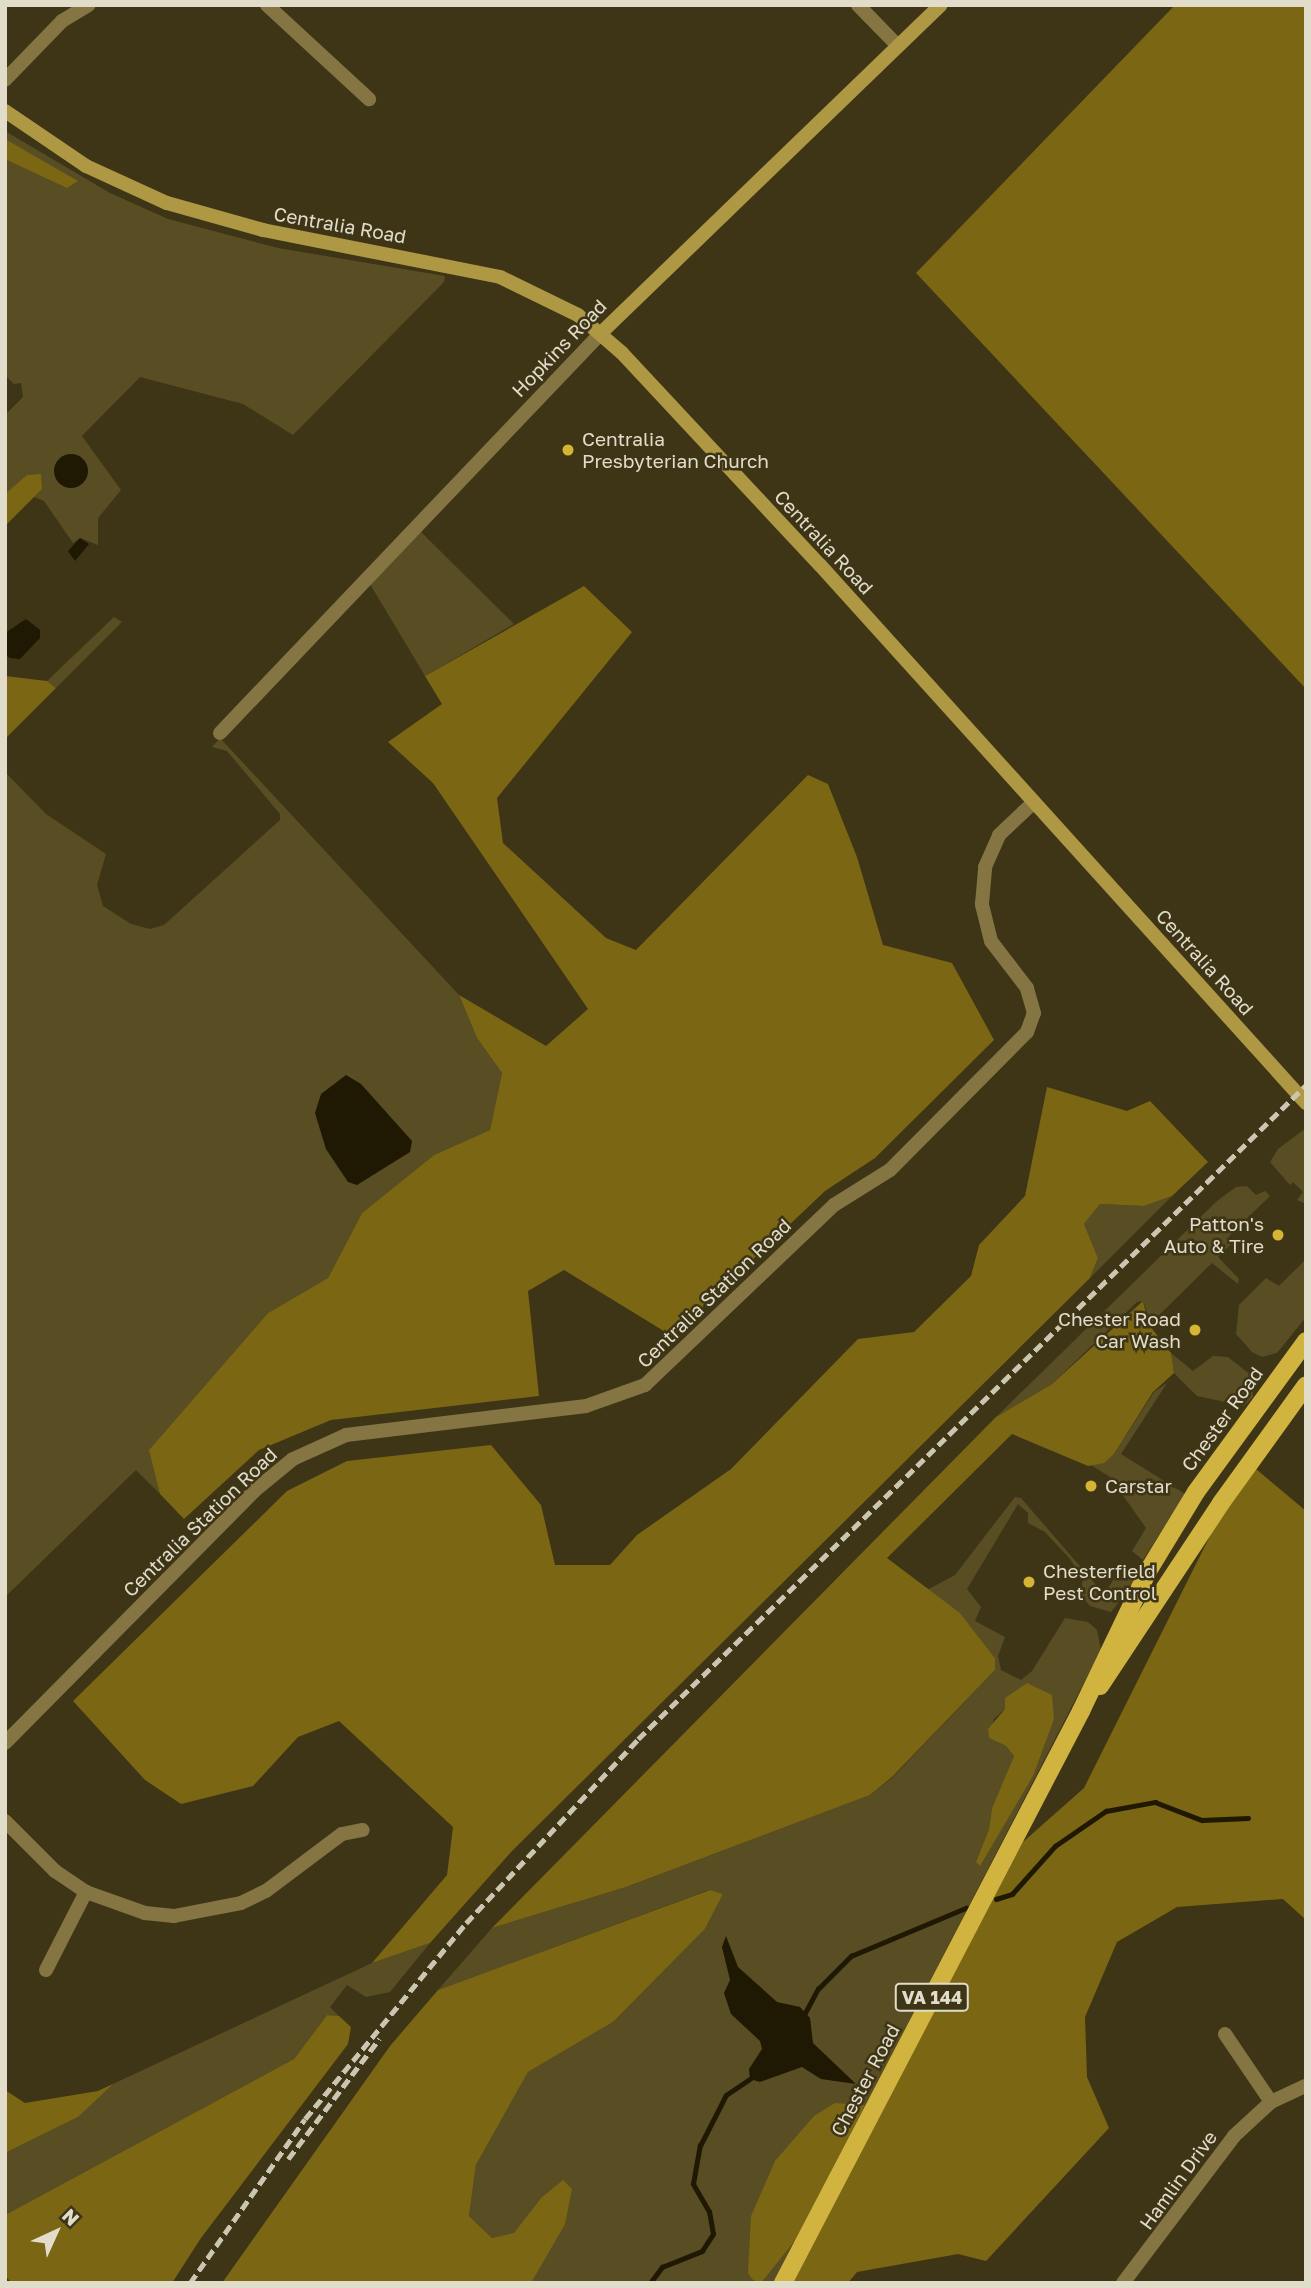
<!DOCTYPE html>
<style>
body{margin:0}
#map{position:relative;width:1311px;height:2288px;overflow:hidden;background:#3e3517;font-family:"Golos Text",sans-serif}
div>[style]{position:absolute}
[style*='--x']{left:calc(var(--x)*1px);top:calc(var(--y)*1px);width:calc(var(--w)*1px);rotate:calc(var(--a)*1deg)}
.green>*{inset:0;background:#594d23}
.forest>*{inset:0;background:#7a6613}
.water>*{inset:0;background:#1f1802}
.round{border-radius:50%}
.stream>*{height:4.5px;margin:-2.25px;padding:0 2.25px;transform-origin:2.25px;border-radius:2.25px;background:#1f1802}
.street>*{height:14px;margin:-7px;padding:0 7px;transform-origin:7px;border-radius:7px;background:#847543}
.secondary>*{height:14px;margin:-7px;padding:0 7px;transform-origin:7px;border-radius:7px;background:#af9843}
.primary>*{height:18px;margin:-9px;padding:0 9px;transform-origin:9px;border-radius:9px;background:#d1b340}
.rail>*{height:4.5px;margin-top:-2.25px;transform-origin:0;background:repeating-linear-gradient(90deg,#cbc6b2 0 10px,transparent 0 15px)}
.dots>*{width:19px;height:19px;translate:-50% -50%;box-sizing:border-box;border:4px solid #3e3517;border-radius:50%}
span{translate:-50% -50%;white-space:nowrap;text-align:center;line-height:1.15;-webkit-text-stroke:5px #3e3517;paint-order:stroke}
.shield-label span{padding:2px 5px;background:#3e3517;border:2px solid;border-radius:5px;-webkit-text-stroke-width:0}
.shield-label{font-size:18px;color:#e2ddcb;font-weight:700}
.street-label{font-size:19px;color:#e2ddcb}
.poi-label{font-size:19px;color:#e2ddcb}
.left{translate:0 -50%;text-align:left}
.right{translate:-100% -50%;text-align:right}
.frame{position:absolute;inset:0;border:7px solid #e2ddcb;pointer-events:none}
.north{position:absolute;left:21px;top:2197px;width:70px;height:70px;-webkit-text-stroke:5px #3e3517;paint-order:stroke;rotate:45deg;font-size:19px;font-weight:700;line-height:28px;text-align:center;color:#e2ddcb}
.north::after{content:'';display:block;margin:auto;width:24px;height:32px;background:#e2ddcb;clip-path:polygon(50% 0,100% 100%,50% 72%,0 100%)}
</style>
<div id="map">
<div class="green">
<i style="clip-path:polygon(5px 131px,110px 193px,168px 219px,278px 248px,445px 276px,444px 282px,293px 435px,243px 404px,140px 377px,82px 436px,121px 490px,98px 518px,98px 545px,80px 538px,73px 543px,44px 501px,34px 497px,42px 488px,5px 494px,5px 415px,23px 397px,21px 383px,14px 384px,5px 375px)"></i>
<i style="clip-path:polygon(420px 531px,514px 624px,425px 676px,370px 584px)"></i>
<i style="clip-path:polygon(114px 617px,122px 622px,56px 688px,47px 681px)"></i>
<i style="clip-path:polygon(220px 738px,459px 995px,477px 1038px,502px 1073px,490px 1130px,434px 1155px,362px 1213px,328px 1278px,268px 1313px,150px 1449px,160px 1494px,136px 1470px,5px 1597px,5px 772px,46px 814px,106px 854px,97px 885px,103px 906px,131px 924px,150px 929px,164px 925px,280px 820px,280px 814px,227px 751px,212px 747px)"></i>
<i style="clip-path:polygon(1306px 1128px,1306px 1204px,1297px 1200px,1303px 1192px,1293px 1182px,1290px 1185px,1270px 1162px,1278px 1149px)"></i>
<i style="clip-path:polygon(1247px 1186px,1256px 1195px,1265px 1191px,1270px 1196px,1229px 1236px,1231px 1244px,1218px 1257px,1239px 1279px,1238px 1284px,1212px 1263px,1151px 1323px,1143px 1301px,1137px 1302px,1052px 1384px,996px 1417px,1217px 1201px,1236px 1187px)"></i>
<i style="clip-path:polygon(1172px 1196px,1090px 1278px,1098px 1258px,1084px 1224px,1100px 1204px,1144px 1206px)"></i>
<i style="clip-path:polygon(1306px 1259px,1306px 1317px,1277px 1353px,1262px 1357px,1252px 1352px,1236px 1334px,1239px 1305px,1266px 1278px,1279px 1286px)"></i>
<i style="clip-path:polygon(1171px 1353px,1193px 1371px,1213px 1356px,1228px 1357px,1252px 1376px,1253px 1397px,1244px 1406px,1197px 1396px,1174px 1373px)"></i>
<i style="clip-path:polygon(1167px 1383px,1121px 1454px,1185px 1494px,1143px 1560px,1132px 1551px,1146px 1528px,1110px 1477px,1091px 1465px,1114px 1454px,1154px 1392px)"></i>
<i style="clip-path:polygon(evenodd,1015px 1497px,1021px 1498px,1104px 1594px,1120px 1570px,1136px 1580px,1111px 1612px,1090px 1606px,1080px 1594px,1083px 1579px,1070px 1559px,1045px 1532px,1028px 1523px,1028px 1513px,1018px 1504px,967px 1589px,981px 1607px,975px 1621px,1005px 1637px,998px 1656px,1001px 1670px,1021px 1680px,1032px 1671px,1065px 1618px,1088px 1622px,1097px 1630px,1101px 1650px,774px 2283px,531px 2283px,541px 2198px,514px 2234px,492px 2238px,469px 2216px,476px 2165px,528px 2072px,613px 2022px,705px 1929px,723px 1894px,709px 1890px,438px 1990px,492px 1928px,626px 1887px,870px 1795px,892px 1778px,995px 1670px,995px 1658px,960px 1613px,927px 1590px,955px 1575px,1015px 1497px,1005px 1709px,1033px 1776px,976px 1862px,989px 1829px,992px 1808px,1014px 1756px,1006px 1746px,989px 1738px,994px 1719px,1005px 1709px)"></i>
<i style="clip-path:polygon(430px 1943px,390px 1992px,366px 1997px,347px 1985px,330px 2007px,339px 2016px,327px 2015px,294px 2059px,5px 2215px,5px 2153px,78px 2117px,98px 2091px,372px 1963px)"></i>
</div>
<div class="forest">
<i style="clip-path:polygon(1175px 5px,1306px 5px,1306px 689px,916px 273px)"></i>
<i style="clip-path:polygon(5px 139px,78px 181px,67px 188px,5px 159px)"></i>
<i style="clip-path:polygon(41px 474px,42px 489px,5px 526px,5px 494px,27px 475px)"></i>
<i style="clip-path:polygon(584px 586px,632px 632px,497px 798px,503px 843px,606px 938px,636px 950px,808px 775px,828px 784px,857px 857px,883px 945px,952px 963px,994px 1040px,875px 1158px,825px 1191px,672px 1336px,564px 1270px,528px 1291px,539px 1396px,331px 1420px,259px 1450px,184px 1519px,160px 1494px,149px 1450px,268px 1313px,328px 1278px,362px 1213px,434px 1155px,490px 1130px,502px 1073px,477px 1038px,459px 995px,546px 1046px,588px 1009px,433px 783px,388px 742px,442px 704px,425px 676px)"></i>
<i style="clip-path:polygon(5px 676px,47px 681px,56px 688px,5px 739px)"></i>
<i style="clip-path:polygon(1047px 1087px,1127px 1111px,1150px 1101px,1208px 1162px,1172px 1196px,1144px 1206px,1100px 1204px,1084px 1224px,1098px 1258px,1090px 1278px,512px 1851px,430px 1943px,372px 1963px,447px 1875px,453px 1827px,339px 1721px,298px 1737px,253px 1786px,181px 1804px,145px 1780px,73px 1701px,287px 1491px,347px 1461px,491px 1445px,541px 1505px,555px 1565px,610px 1565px,637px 1535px,731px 1469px,858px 1339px,914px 1332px,971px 1276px,979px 1245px,1025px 1196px)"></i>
<i style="clip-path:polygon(1143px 1301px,1149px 1325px,1171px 1353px,1174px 1373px,1153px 1392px,1114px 1454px,1104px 1463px,1088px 1466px,1012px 1434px,887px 1558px,960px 1613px,995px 1658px,995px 1670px,892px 1777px,870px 1795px,626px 1887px,492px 1928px,996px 1417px,1052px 1384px)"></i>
<i style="clip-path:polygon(1256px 1469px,1306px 1511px,1306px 1920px,1283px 1899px,1177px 1907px,1117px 1942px,1085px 2017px,1087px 2077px,1109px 2128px,986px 2261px,958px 2254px,857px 2272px,848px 2283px,791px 2283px,1023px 1842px,1084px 1788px,1216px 1524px)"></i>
<i style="clip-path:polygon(1027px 1683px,1052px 1695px,1054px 1719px,1033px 1776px,980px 1866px,976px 1862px,989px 1829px,992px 1808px,1014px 1756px,1006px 1746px,989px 1738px,988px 1729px,1005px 1709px,1005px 1698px)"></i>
<i style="clip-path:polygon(710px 1890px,723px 1894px,705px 1929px,613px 2022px,528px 2072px,476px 2165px,469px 2216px,492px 2238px,514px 2233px,541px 2198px,563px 2180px,572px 2189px,565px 2224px,531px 2283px,222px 2283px,390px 2046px,438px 1990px)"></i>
<i style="clip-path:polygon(327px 2015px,339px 2016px,351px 2027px,348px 2044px,201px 2238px,172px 2283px,12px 2283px,5px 2276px,5px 2215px,294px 2059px)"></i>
<i style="clip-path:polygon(113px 2084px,78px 2117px,5px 2153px,5px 2090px,25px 2103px,98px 2091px)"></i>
<i style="clip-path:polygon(835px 2103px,865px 2105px,797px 2238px,761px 2283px,753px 2280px,748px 2273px,751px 2216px,775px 2161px,814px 2116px)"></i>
</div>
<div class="water">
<i class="round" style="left:54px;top:454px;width:34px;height:34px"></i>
<i style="clip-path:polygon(80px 538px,89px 544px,75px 561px,68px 551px)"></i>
<i style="clip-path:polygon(26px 619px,40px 630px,40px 638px,20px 659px,10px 658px,5px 655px,5px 633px)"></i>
<i style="clip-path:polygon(346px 1075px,361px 1084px,412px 1141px,410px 1152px,357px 1185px,348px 1182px,326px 1149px,315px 1113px,321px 1094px)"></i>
<i style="clip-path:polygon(726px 1936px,738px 1967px,777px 2002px,800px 2007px,810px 2018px,813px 2043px,856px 2084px,821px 2079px,802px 2067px,760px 2082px,750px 2079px,749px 2069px,762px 2049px,760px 2041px,731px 2014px,724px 1993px,730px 1980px,722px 1947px)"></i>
</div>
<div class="stream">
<i style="--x:996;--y:1899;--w:17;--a:-17"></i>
<i style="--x:1012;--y:1894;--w:64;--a:-48.1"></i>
<i style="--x:1055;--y:1846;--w:62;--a:-34.5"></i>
<i style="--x:1106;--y:1811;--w:50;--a:-10.4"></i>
<i style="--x:1155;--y:1802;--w:50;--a:21"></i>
<i style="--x:1202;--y:1820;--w:46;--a:-2.5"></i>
<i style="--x:805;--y:2013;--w:27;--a:-62"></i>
<i style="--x:818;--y:1989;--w:47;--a:-45"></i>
<i style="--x:851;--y:1956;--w:125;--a:-22.7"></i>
<i style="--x:650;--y:2283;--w:20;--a:-53"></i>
<i style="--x:662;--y:2267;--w:43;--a:-21.8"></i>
<i style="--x:702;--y:2251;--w:20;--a:-57"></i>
<i style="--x:713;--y:2234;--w:22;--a:-100"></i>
<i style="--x:709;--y:2212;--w:32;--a:-120"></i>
<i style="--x:693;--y:2184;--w:39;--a:-80"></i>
<i style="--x:700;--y:2146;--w:57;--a:-63"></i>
<i style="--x:726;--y:2095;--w:29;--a:-34"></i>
</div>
<div class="street">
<i style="--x:267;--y:5;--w:139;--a:42.7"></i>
<i style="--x:858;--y:5;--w:57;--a:45.7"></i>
<i style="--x:5;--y:80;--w:82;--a:-46"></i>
<i style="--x:62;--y:21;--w:31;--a:-31"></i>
<i style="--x:220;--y:733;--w:552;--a:-46.39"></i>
<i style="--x:5;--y:1743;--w:354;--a:-45.3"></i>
<i style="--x:254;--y:1491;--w:50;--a:-39.4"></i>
<i style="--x:293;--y:1459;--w:58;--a:-24.4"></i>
<i style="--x:346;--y:1435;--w:242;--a:-6.9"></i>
<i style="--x:586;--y:1406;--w:63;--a:-19.6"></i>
<i style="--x:645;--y:1385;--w:261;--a:-43.6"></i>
<i style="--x:834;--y:1205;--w:66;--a:-32"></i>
<i style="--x:890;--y:1170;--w:194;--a:-45.2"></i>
<i style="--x:1027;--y:1032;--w:20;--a:-70"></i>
<i style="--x:1034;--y:1013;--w:26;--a:-106"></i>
<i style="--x:1027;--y:988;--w:59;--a:-127.5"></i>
<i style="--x:991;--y:941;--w:38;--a:-104"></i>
<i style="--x:982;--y:904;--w:37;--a:-85"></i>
<i style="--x:985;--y:867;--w:35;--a:-66"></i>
<i style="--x:999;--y:835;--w:48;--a:-43.3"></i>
<i style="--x:5;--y:1821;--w:71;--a:45"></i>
<i style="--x:55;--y:1871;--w:37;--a:34"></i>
<i style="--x:86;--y:1892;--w:63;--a:19.6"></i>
<i style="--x:145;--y:1913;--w:29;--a:6"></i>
<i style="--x:174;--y:1916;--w:68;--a:-11"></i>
<i style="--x:241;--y:1903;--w:28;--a:-26"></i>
<i style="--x:266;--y:1891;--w:95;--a:-36.9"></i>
<i style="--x:342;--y:1834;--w:21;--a:-11"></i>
<i style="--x:46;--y:1970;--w:88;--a:-62.9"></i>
<i style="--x:1225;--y:2034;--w:82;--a:55.9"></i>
<i style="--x:1123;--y:2283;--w:184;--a:-52.9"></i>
<i style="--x:1234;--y:2136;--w:50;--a:-42.6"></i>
<i style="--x:1271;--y:2102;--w:38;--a:-25"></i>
</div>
<div class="secondary">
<i style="--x:5;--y:111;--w:98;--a:34.2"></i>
<i style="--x:86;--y:166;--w:89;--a:24.6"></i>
<i style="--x:167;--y:203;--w:100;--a:15.7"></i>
<i style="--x:263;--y:230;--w:242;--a:11.2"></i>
<i style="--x:500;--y:277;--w:87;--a:26"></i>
<i style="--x:578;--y:315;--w:58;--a:40.8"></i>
<i style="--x:622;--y:353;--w:290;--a:47"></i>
<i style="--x:820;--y:565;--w:725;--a:47.91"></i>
<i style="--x:601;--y:333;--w:472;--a:-44"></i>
</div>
<div class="primary">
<i style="--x:1100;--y:1686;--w:219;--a:-56.5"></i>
<i style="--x:1221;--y:1503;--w:145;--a:-54.2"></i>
<i style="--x:783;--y:2283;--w:645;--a:-62.48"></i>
<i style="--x:1081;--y:1711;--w:155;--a:-64.4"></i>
<i style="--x:1148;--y:1571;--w:92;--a:-58.7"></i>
<i style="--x:1196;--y:1492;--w:187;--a:-53.9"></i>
</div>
<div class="rail">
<i style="--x:288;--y:2159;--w:151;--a:-52.8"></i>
<i style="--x:190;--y:2283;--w:200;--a:-55"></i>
<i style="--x:305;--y:2119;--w:254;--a:-50.6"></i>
<i style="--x:466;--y:1923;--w:252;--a:-46.9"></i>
<i style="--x:638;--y:1739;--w:935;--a:-44.39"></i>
</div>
<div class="dots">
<i style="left:568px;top:450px;background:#d6b534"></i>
<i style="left:1278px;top:1235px;background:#d6b534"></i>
<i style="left:1195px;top:1330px;background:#d6b534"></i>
<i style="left:1091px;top:1486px;background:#d6b534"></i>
<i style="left:1029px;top:1582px;background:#d6b534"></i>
</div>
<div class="shield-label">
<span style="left:932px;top:1997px">VA 144</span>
</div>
<div class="street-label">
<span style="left:340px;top:225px;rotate:10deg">Centralia Road</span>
<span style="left:559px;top:348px;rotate:-46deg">Hopkins Road</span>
<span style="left:824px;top:542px;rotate:47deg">Centralia Road</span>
<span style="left:1205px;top:962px;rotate:48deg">Centralia Road</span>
<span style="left:714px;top:1293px;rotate:-44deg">Centralia Station Road</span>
<span style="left:1222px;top:1419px;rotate:-54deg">Chester Road</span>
<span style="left:200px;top:1522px;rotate:-44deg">Centralia Station Road</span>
<span style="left:865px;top:2080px;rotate:-62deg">Chester Road</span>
<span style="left:1178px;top:2180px;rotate:-54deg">Hamlin Drive</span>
</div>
<div class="poi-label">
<span class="left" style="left:582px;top:450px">Centralia<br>Presbyterian Church</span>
<span class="right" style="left:1264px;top:1235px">Patton's<br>Auto &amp; Tire</span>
<span class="right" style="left:1181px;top:1330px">Chester Road<br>Car Wash</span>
<span class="left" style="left:1105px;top:1486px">Carstar</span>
<span class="left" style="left:1043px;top:1582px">Chesterfield<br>Pest Control</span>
</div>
<div class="frame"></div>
<div class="north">N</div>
</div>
